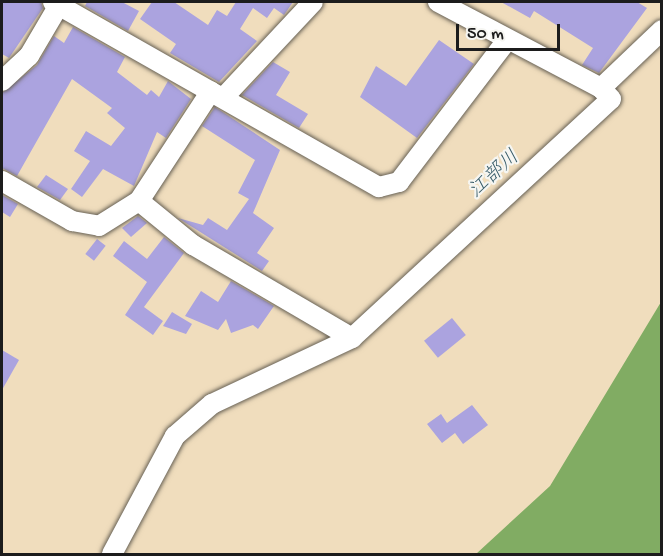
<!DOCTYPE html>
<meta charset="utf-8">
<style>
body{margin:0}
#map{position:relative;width:663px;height:556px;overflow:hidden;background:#f0ddbd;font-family:"Gochi Hand","Klee One",sans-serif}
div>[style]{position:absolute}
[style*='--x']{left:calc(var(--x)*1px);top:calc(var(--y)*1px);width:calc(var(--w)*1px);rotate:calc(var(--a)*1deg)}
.forest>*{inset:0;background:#81ac63}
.building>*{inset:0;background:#aba3df;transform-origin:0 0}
.roads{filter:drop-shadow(0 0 2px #666054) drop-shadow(0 0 2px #666054)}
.minor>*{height:20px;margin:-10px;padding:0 10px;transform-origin:10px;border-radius:10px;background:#fff}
span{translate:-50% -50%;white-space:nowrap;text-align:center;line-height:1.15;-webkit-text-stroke:4.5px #f6f6f2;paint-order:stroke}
.water-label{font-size:20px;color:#355a68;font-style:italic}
.frame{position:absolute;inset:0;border:3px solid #1c1c1c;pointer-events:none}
.scale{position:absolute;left:456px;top:24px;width:104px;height:27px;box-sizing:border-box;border:3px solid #1c1c1c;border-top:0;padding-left:8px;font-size:18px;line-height:21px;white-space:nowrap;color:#1c1c1c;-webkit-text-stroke:4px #f6f6f2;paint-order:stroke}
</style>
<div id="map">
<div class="forest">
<i style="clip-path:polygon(661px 302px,661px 554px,476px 554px,550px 486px)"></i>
</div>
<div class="building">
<i style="clip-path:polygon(2px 2px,41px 2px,43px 8px,9px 58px,2px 54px)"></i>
<i style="clip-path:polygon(87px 2px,122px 2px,139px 11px,128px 31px,85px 6px)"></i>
<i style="clip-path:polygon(152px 2px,174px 2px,208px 25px,217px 10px,227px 16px,236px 2px,293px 2px,284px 15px,274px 8px,267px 18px,253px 8px,240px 29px,257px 41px,219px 82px,170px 53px,176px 44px,140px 19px)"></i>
<i style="clip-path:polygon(501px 2px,637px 2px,647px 8px,599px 73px,582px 65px,593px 48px,534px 11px,530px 18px)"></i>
<i style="clip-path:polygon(73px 27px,125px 57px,117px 72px,147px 95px,151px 90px,159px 97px,168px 81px,191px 99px,166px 138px,157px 132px,134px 186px,103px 169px,82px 197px,71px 189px,90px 161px,74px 151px,86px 131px,111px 146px,125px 128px,107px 113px,112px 108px,72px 79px,17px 176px,2px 168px,2px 93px,37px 65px,54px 36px,64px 43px)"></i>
<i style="clip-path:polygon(439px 40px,474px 64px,417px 138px,360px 97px,376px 66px,406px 86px)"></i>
<i style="clip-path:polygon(273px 62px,290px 72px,276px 95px,308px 114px,299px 128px,242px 95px)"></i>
<i style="clip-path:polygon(215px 107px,280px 150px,253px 213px,274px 228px,257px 253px,269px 261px,262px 271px,178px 218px,203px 225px,208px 218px,227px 230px,249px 199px,238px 193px,255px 160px,202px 126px)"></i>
<i style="clip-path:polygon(46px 175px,68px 189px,60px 200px,37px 187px)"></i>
<i style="clip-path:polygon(2px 195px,18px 204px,10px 217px,2px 212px)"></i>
<i style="clip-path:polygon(138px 216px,147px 223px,131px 237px,122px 228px)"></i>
<i style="clip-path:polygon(164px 237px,184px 253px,144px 307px,163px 321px,153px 335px,125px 315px,147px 282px,113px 256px,124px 241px,147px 259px)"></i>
<i style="left:97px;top:239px;width:11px;height:19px;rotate:38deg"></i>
<i style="clip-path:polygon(231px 281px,274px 306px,258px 329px,253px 325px,231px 333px,226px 319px,218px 330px,185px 316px,201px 291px,218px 302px)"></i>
<i style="clip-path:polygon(172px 312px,192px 324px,186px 334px,163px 326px)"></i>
<i style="left:452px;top:318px;width:22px;height:36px;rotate:51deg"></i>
<i style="clip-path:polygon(2px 350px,19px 360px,2px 390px)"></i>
<i style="clip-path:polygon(472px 405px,488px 425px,463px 444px,455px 433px,442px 443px,427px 424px,441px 414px,447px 423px)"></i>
</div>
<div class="roads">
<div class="minor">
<i style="--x:53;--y:2;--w:375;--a:29.6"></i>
<i style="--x:379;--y:187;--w:21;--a:-14"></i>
<i style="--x:399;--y:182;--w:178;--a:-52.7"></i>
<i style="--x:438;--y:2;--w:184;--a:27.8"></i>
<i style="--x:2;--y:81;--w:37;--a:-43"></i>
<i style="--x:29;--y:56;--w:59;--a:-59.5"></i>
<i style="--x:224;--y:97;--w:130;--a:-46.9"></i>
<i style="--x:2;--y:181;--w:81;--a:29.7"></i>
<i style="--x:72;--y:221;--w:27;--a:10"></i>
<i style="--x:99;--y:226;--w:47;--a:-32"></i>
<i style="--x:139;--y:201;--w:131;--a:-56.8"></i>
<i style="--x:139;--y:201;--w:70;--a:39.2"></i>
<i style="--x:193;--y:245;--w:184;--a:30.3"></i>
<i style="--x:112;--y:554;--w:134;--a:-61.9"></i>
<i style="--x:175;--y:436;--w:49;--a:-40.9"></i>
<i style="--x:212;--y:404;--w:155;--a:-25.2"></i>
<i style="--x:352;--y:338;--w:352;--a:-42.7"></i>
<i style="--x:611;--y:99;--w:15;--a:-132"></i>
<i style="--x:601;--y:88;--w:84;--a:-43.6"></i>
</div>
</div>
<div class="water-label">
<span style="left:495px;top:175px;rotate:-42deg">江部川</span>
</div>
<div class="frame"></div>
<div class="scale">50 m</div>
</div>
